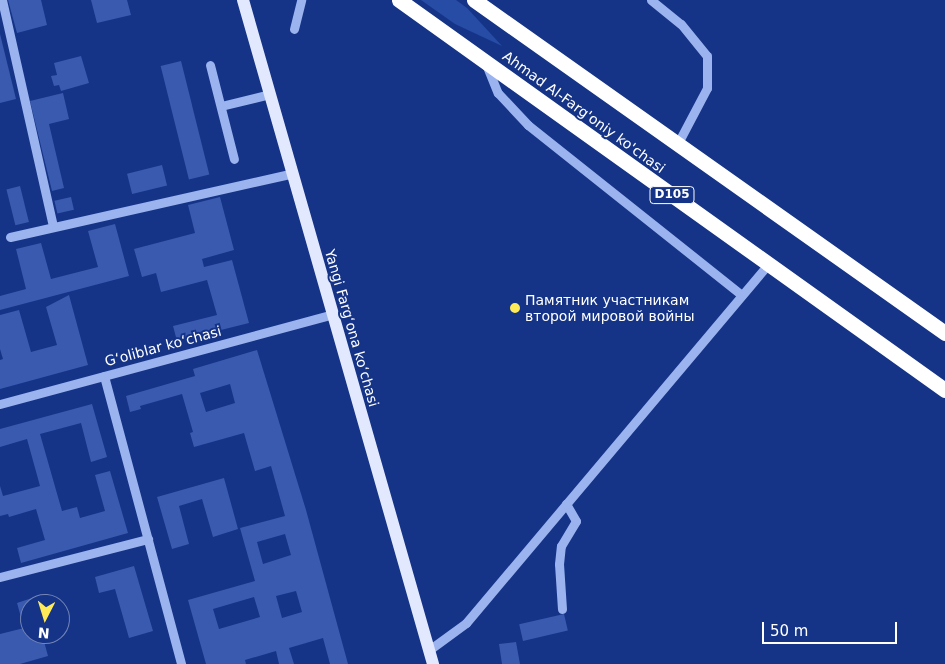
<!DOCTYPE html>
<meta charset="utf-8">
<style>
body{margin:0}
#map{position:relative;width:945px;height:664px;overflow:hidden;background:#153487;font-family:"DejaVu Sans",sans-serif}
div>[style]{position:absolute}
[style*='--x']{left:calc(var(--x)*1px);top:calc(var(--y)*1px);width:calc(var(--w)*1px);rotate:calc(var(--a)*1deg)}
.green>*{inset:0;background:#274ca6}
.building>*{inset:0;background:#395aaf;transform-origin:0 0}
.minor>*{height:9px;margin:-4.5px;padding:0 4.5px;transform-origin:4.5px;border-radius:4.5px;background:#9bb3ef}
.major>*{height:12px;margin:-6px;padding:0 6px;transform-origin:6px;border-radius:6px;background:#e2e9ff}
.highway>*{height:15px;margin:-7.5px;padding:0 7.5px;transform-origin:7.5px;border-radius:7.5px;background:#fff}
.dots>*{width:14px;height:14px;translate:-50% -50%;box-sizing:border-box;border:2px solid #153487;border-radius:50%}
span{translate:-50% -50%;white-space:nowrap;text-align:center;line-height:1.15;-webkit-text-stroke:4px #153487;paint-order:stroke}
.shield-label span{padding:1px 4px;background:#153487;border:1px solid;border-radius:4px;-webkit-text-stroke-width:0}
.shield-label{font-size:12px;color:#fff;font-weight:700}
.street-label{font-size:14px;color:#fff}
.poi-label{font-size:14px;color:#fff}
.left{translate:0 -50%;text-align:left}
.north{position:absolute;left:20px;top:594px;width:50px;height:50px;box-sizing:border-box;background:#153487;border:1px solid #7385b7;border-radius:50%;rotate:185deg;font-size:14px;font-weight:700;line-height:20px;text-align:center;color:#fff}
.north::after{content:'';display:block;margin:auto;width:18px;height:22px;background:#ffea58;clip-path:polygon(50% 0,100% 100%,50% 72%,0 100%)}
.scale{position:absolute;left:762px;top:622px;width:135px;height:22px;box-sizing:border-box;border:2px solid #fff;border-top:0;padding-left:6px;font-size:15px;line-height:18px;white-space:nowrap;color:#fff;-webkit-text-stroke:4px #153487;paint-order:stroke}
</style>
<div id="map">
<div class="green">
<i style="clip-path:polygon(421px 0,456px 0,467px 8px,502px 46px,455px 24px)"></i>
</div>
<div class="building">
<i style="clip-path:polygon(8px 0,41px 0,47px 25px,17px 33px)"></i>
<i style="clip-path:polygon(91px 0,127px 0,131px 15px,97px 23px)"></i>
<i style="clip-path:polygon(0 34px,16px 99px,0 103px)"></i>
<i style="clip-path:polygon(81px 56px,89px 83px,61px 91px,59px 85px,54px 86px,51px 76px,57px 75px,54px 63px)"></i>
<i style="left:181px;top:61px;width:117px;height:21px;rotate:76deg"></i>
<i style="clip-path:polygon(63px 93px,69px 119px,49px 124px,64px 188px,52px 191px,30px 101px)"></i>
<i style="left:162px;top:165px;width:21px;height:36px;rotate:76deg"></i>
<i style="left:20px;top:186px;width:37px;height:14px;rotate:76deg"></i>
<i style="left:71px;top:197px;width:13px;height:17px;rotate:77deg"></i>
<i style="clip-path:polygon(220px 197px,234px 250px,202px 259px,204px 267px,232px 260px,249px 323px,177px 341px,173px 326px,217px 315px,207px 280px,161px 292px,156px 273px,142px 277px,134px 249px,195px 233px,188px 205px)"></i>
<i style="clip-path:polygon(115px 224px,129px 276px,0 310px,0 296px,26px 289px,16px 249px,41px 243px,51px 279px,98px 267px,88px 231px)"></i>
<i style="clip-path:polygon(69px 295px,88px 365px,0 389px,0 360px,3px 359px,0 349px,0 315px,19px 310px,31px 352px,57px 345px,46px 307px)"></i>
<i style="clip-path:polygon(evenodd,257px 350px,306px 510px,348px 664px,330px 664px,323px 638px,289px 648px,294px 664px,279px 664px,276px 651px,245px 660px,246px 664px,206px 664px,188px 600px,255px 581px,240px 528px,285px 516px,271px 466px,255px 471px,244px 433px,194px 447px,190px 433px,193px 432px,182px 394px,140px 406px,141px 409px,130px 412px,126px 396px,195px 376px,193px 369px,257px 350px,230px 384px,235px 403px,206px 412px,200px 393px,230px 384px,257px 350px,285px 534px,291px 555px,263px 564px,257px 542px,285px 534px,257px 350px,296px 591px,302px 612px,282px 618px,276px 596px,296px 591px,257px 350px,254px 597px,260px 617px,219px 629px,213px 609px,254px 597px)"></i>
<i style="clip-path:polygon(92px 404px,107px 457px,91px 462px,81px 423px,40px 434px,62px 511px,77px 507px,80px 518px,105px 511px,95px 475px,110px 471px,128px 533px,21px 563px,17px 548px,45px 540px,36px 509px,9px 517px,8px 514px,0 516px,0 486px,3px 496px,40px 486px,27px 439px,0 447px,0 429px)"></i>
<i style="clip-path:polygon(224px 478px,238px 529px,213px 537px,202px 499px,179px 506px,189px 544px,172px 549px,157px 497px)"></i>
<i style="clip-path:polygon(134px 566px,153px 631px,129px 638px,115px 589px,99px 593px,95px 577px)"></i>
<i style="clip-path:polygon(32px 598px,34px 604px,30px 604px,30px 634px,42px 634px,48px 656px,20px 664px,0 664px,0 634px,24px 628px,17px 603px)"></i>
<i style="left:564px;top:614px;width:17px;height:46px;rotate:77deg"></i>
<i style="clip-path:polygon(516px 642px,520px 664px,502px 664px,499px 644px)"></i>
</div>
<div class="minor">
<i style="--x:2;--y:0;--w:232;--a:77.3"></i>
<i style="--x:651;--y:0;--w:38;--a:39"></i>
<i style="--x:681;--y:24;--w:41;--a:50.9"></i>
<i style="--x:707;--y:56;--w:32;--a:90"></i>
<i style="--x:707;--y:88;--w:62;--a:117.8"></i>
<i style="--x:294;--y:29;--w:30;--a:-76"></i>
<i style="--x:486;--y:64;--w:31;--a:68"></i>
<i style="--x:498;--y:93;--w:44;--a:46.8"></i>
<i style="--x:528;--y:125;--w:273;--a:38.5"></i>
<i style="--x:210;--y:65;--w:97;--a:75.7"></i>
<i style="--x:221;--y:106;--w:50;--a:-13.8"></i>
<i style="--x:10;--y:237;--w:290;--a:-12.7"></i>
<i style="--x:104;--y:376;--w:298;--a:75"></i>
<i style="--x:0;--y:404;--w:345;--a:-15.1"></i>
<i style="--x:0;--y:577;--w:153;--a:-14.4"></i>
<i style="--x:562;--y:609;--w:45;--a:-93.8"></i>
<i style="--x:559;--y:564;--w:18;--a:-84"></i>
<i style="--x:561;--y:546;--w:29;--a:-59"></i>
<i style="--x:576;--y:521;--w:20;--a:-120"></i>
<i style="--x:429;--y:650;--w:46;--a:-36.1"></i>
<i style="--x:466;--y:623;--w:469;--a:-49.9"></i>
</div>
<div class="major">
<i style="--x:243;--y:0;--w:691;--a:74.03"></i>
</div>
<div class="highway">
<i style="--x:399;--y:0;--w:671;--a:35.54"></i>
<i style="--x:474;--y:0;--w:577;--a:35.26"></i>
</div>
<div class="dots">
<i style="left:515px;top:308px;background:#ffea58"></i>
</div>
<div class="shield-label">
<span style="left:672px;top:195px">D105</span>
</div>
<div class="street-label">
<span style="left:584px;top:112px;rotate:36deg">Ahmad Al-Farg'oniy ko'chasi</span>
<span style="left:352px;top:328px;rotate:74deg">Yangi Fargʻona koʻchasi</span>
<span style="left:163px;top:346px;rotate:-15deg">Gʻoliblar koʻchasi</span>
</div>
<div class="poi-label">
<span class="left" style="left:525px;top:308px">Памятник участникам<br>второй мировой войны</span>
</div>
<div class="north">N</div>
<div class="scale">50 m</div>
</div>
